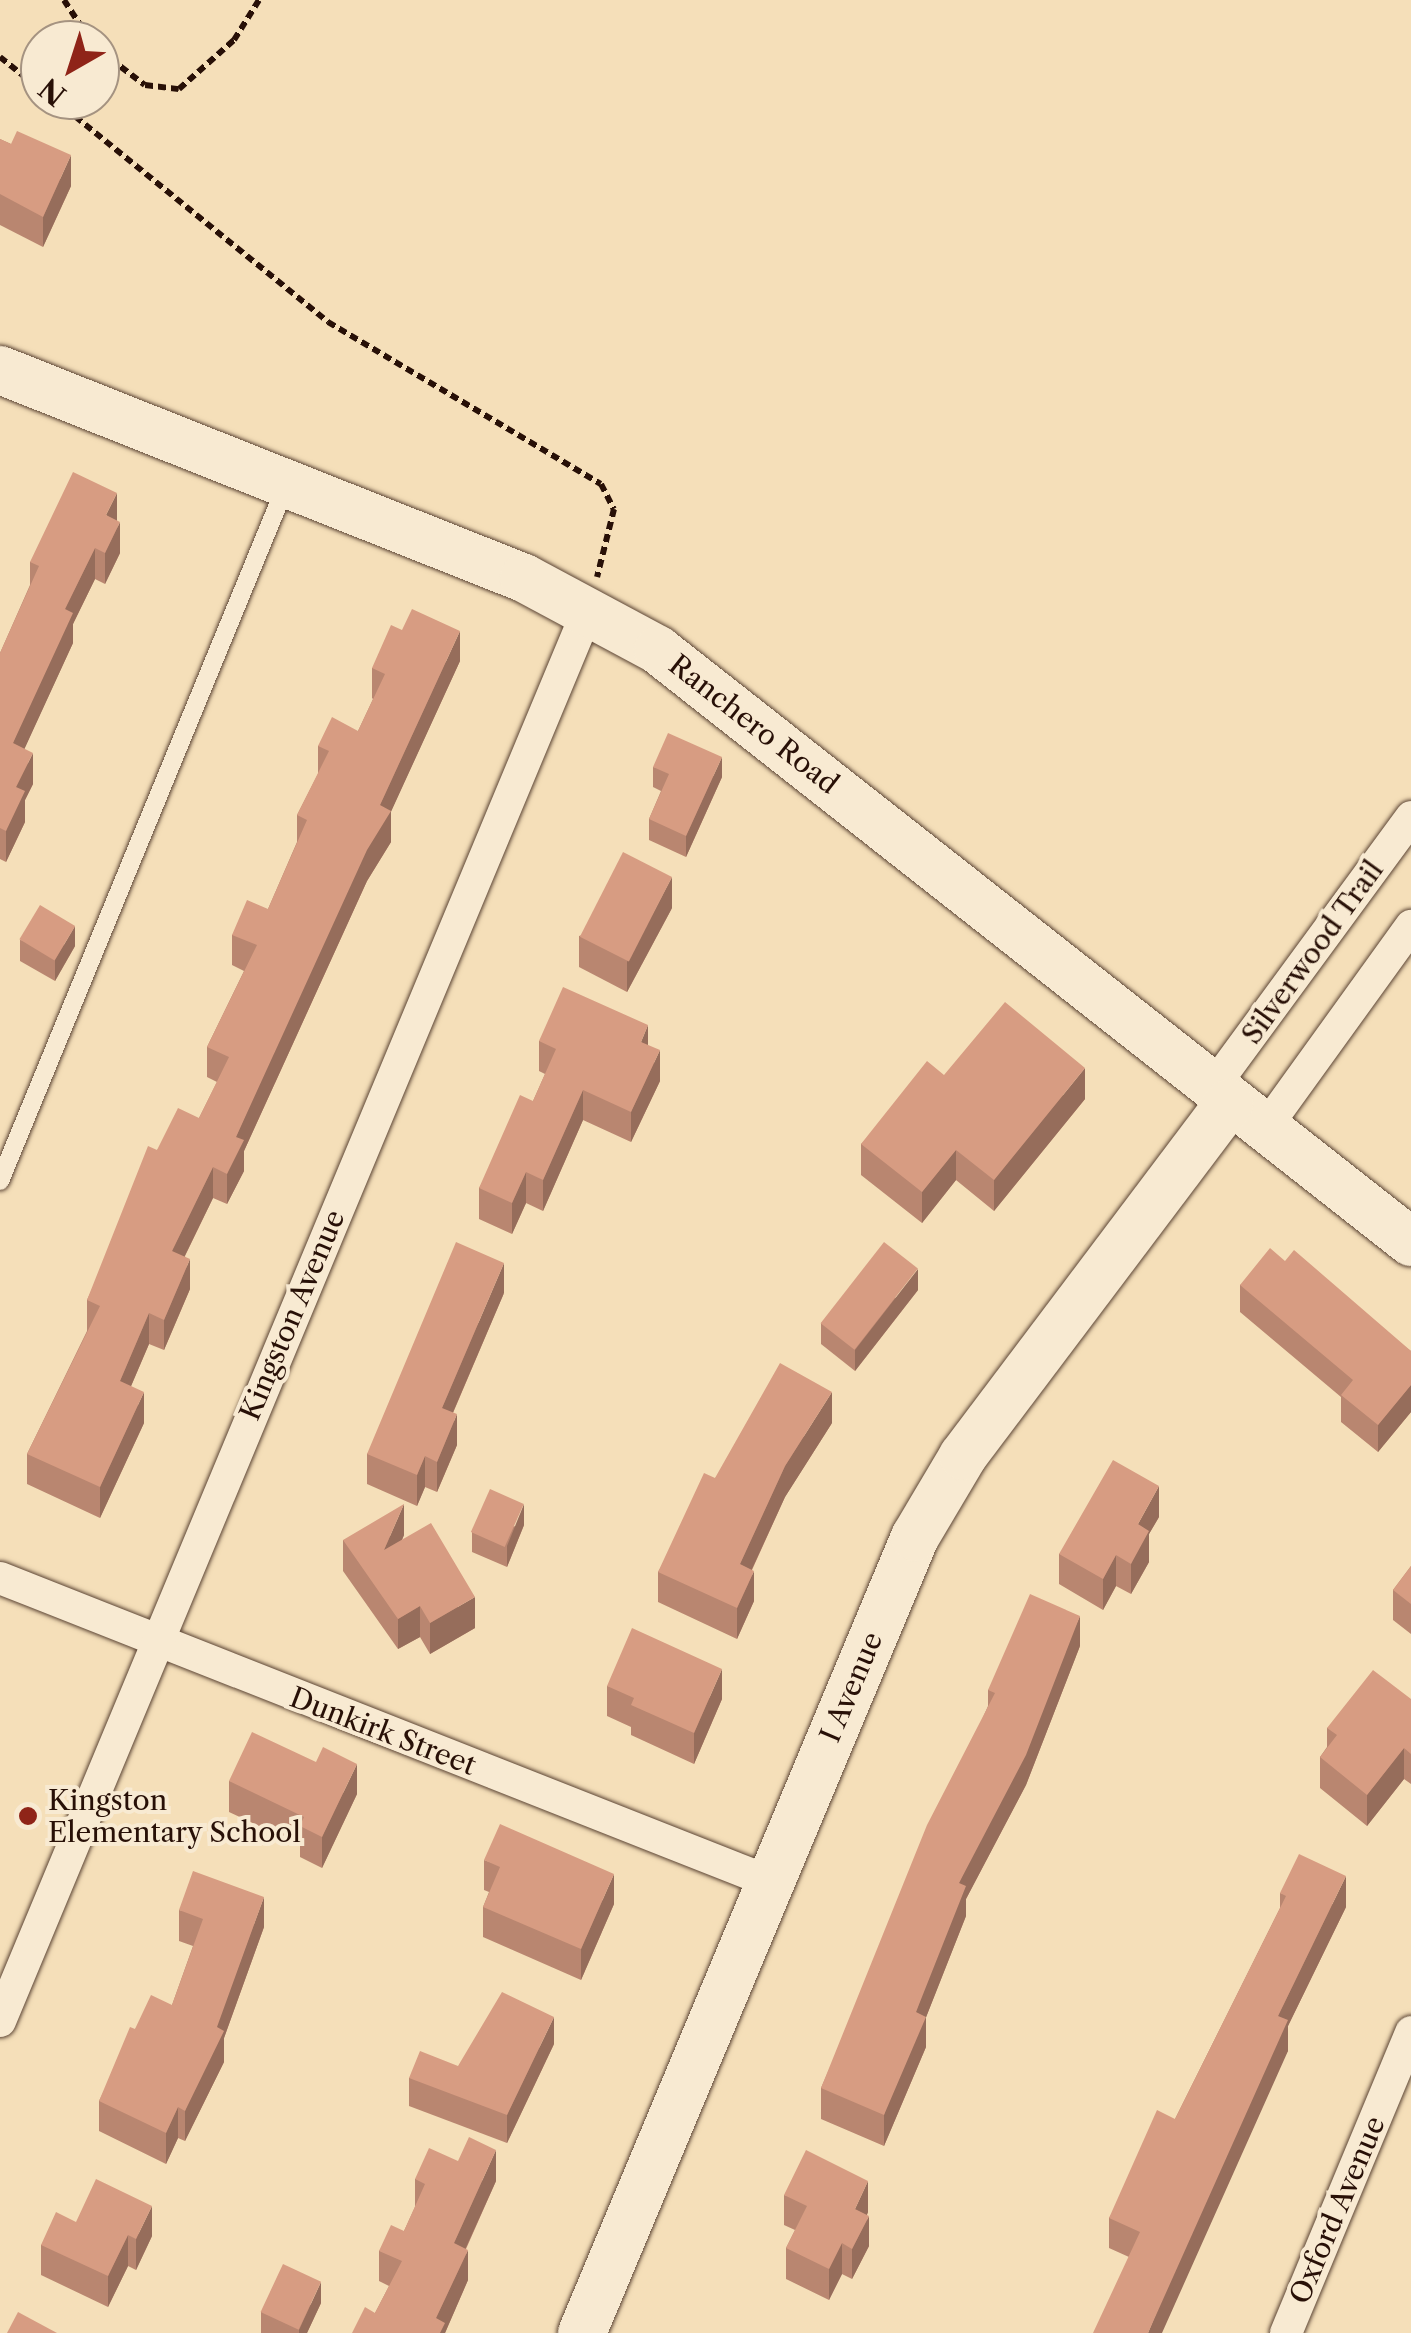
<!DOCTYPE html>
<style>
body{margin:0}
#map{position:relative;width:1411px;height:2333px;overflow:hidden;background:#f5dfb9;font-family:"Libre Caslon Text",serif}
div>[style]{position:absolute}
[style*='--x']{left:calc(var(--x)*1px);top:calc(var(--y)*1px);width:calc(var(--w)*1px);rotate:calc(var(--a)*1deg)}
.path>*{height:6px;margin-top:-3px;transform-origin:0;background:repeating-linear-gradient(90deg,#281007 0 8px,transparent 0 13px)}
.roads{filter:drop-shadow(0 0 2px #5b4434) drop-shadow(0 0 2px #5b4434)}
.service>*{height:18px;margin:-9px;padding:0 9px;transform-origin:9px;border-radius:9px;background:#f8ead2}
.minor>*{height:32px;margin:-16px;padding:0 16px;transform-origin:16px;border-radius:16px;background:#f8ead2}
.secondary>*{height:48px;margin:-24px;padding:0 24px;transform-origin:24px;border-radius:24px;background:#f8ead2}
.wall>*{inset:0;background:#b98670}
.shaded-wall>*{inset:0;background:#966d5b}
.building>*{inset:0;background:#d79c82;transform-origin:0 0}
.dots>*{width:28px;height:28px;translate:-50% -50%;box-sizing:border-box;border:5px solid #f8ead2;border-radius:50%}
span{translate:-50% -50%;white-space:nowrap;text-align:center;line-height:1.15;-webkit-text-stroke:8px #f8ead2;paint-order:stroke}
.street-label{font-size:28px;color:#281007}
.poi-label{font-size:28px;color:#281007}
.left{translate:0 -50%;text-align:left}
.north{position:absolute;left:20px;top:20px;width:100px;height:100px;box-sizing:border-box;background:#f8ead2;border:2px solid #a59381;border-radius:50%;rotate:219deg;font-size:28px;font-weight:700;line-height:40px;text-align:center;color:#281007}
.north::after{content:'';display:block;margin:auto;width:35px;height:45px;background:#8f2418;clip-path:polygon(50% 0,100% 100%,50% 72%,0 100%)}
</style>
<div id="map">
<div class="path">
<i style="--x:64;--y:0;--w:48;--a:57"></i>
<i style="--x:100;--y:51;--w:56;--a:37.1"></i>
<i style="--x:145;--y:85;--w:34;--a:7"></i>
<i style="--x:179;--y:89;--w:74;--a:-41.7"></i>
<i style="--x:234;--y:40;--w:47;--a:-58"></i>
<i style="--x:0;--y:57;--w:51;--a:38.7"></i>
<i style="--x:55;--y:100;--w:352;--a:39.1"></i>
<i style="--x:328;--y:322;--w:317;--a:30.7"></i>
<i style="--x:601;--y:484;--w:28;--a:63"></i>
<i style="--x:614;--y:509;--w:70;--a:104"></i>
</div>
<div class="roads">
<div class="service">
<i style="--x:0;--y:1181;--w:755;--a:-67.65"></i>
</div>
<div class="minor">
<i style="--x:1213;--y:1087;--w:335;--a:-53.7"></i>
<i style="--x:1266;--y:1127;--w:248;--a:-54.2"></i>
<i style="--x:0;--y:1578;--w:826;--a:21.53"></i>
<i style="--x:0;--y:2021;--w:1529;--a:-67.38"></i>
<i style="--x:1286;--y:2333;--w:326;--a:-67.4"></i>
</div>
<div class="secondary">
<i style="--x:0;--y:370;--w:564;--a:21.65"></i>
<i style="--x:524;--y:578;--w:152;--a:28.2"></i>
<i style="--x:658;--y:650;--w:958;--a:38.17"></i>
<i style="--x:582;--y:2333;--w:863;--a:-67.3"></i>
<i style="--x:915;--y:1537;--w:94;--a:-59.3"></i>
<i style="--x:963;--y:1456;--w:442;--a:-53"></i>
</div>
</div>
<div class="wall">
<i style="clip-path:polygon(0 139px,11px 144px,71px 186px,43px 247px,0 225px)"></i>
<i style="clip-path:polygon(117px 520px,120px 553px,105px 584px,95px 579px,73px 624px,73px 643px,24px 749px,33px 784px,25px 800px,25px 822px,6px 862px,0 859px,0 653px,30px 585px,30px 562px)"></i>
<i style="clip-path:polygon(460px 661px,391px 811px,391px 842px,367px 881px,244px 1151px,244px 1171px,227px 1204px,213px 1198px,185px 1256px,190px 1289px,164px 1350px,149px 1344px,131px 1386px,144px 1423px,100px 1518px,27px 1484px,27px 1454px,87px 1331px,87px 1300px,157px 1150px,199px 1118px,217px 1082px,207px 1077px,207px 1047px,244px 971px,232px 965px,232px 935px,268px 909px,297px 842px,297px 815px,318px 774px,318px 746px,358px 731px,373px 699px,372px 698px,372px 668px)"></i>
<i style="clip-path:polygon(653px 767px,722px 777px,686px 857px,649px 840px,649px 819px,661px 791px,653px 787px)"></i>
<i style="clip-path:polygon(672px 908px,627px 992px,579px 967px,579px 936px)"></i>
<i style="clip-path:polygon(20px 940px,75px 946px,55px 981px,20px 961px)"></i>
<i style="clip-path:polygon(539px 1041px,648px 1045px,660px 1081px,631px 1142px,583px 1120px,543px 1211px,526px 1203px,512px 1234px,479px 1219px,479px 1188px,533px 1101px,545px 1074px,539px 1071px)"></i>
<i style="clip-path:polygon(944px 1075px,1085px 1099px,994px 1211px,956px 1180px,922px 1223px,861px 1175px,861px 1144px)"></i>
<i style="clip-path:polygon(1285px 1261px,1411px 1351px,1411px 1412px,1378px 1452px,1341px 1422px,1341px 1397px,1240px 1312px,1240px 1285px)"></i>
<i style="clip-path:polygon(918px 1290px,855px 1371px,821px 1344px,821px 1323px)"></i>
<i style="clip-path:polygon(504px 1293px,453px 1413px,457px 1445px,437px 1492px,425px 1487px,417px 1506px,367px 1484px,367px 1454px)"></i>
<i style="clip-path:polygon(832px 1423px,785px 1497px,752px 1570px,754px 1601px,737px 1639px,658px 1602px,658px 1572px,715px 1478px)"></i>
<i style="clip-path:polygon(1159px 1517px,1149px 1534px,1149px 1562px,1131px 1594px,1116px 1586px,1103px 1610px,1059px 1584px,1059px 1554px)"></i>
<i style="clip-path:polygon(524px 1525px,507px 1567px,472px 1552px,472px 1532px)"></i>
<i style="clip-path:polygon(404px 1535px,402px 1540px,475px 1628px,430px 1654px,420px 1637px,398px 1649px,343px 1571px,343px 1540px)"></i>
<i style="clip-path:polygon(1411px 1566px,1411px 1634px,1393px 1620px,1393px 1590px)"></i>
<i style="clip-path:polygon(1080px 1646px,1026px 1785px,966px 1899px,966px 1916px,926px 2017px,926px 2047px,884px 2146px,821px 2119px,821px 2088px,988px 1706px,988px 1690px)"></i>
<i style="clip-path:polygon(607px 1686px,722px 1699px,694px 1764px,631px 1735px,631px 1727px,607px 1716px)"></i>
<i style="clip-path:polygon(1411px 1699px,1411px 1784px,1404px 1779px,1367px 1826px,1320px 1788px,1320px 1757px,1327px 1747px,1327px 1728px)"></i>
<i style="clip-path:polygon(229px 1781px,357px 1794px,322px 1868px,300px 1857px,300px 1845px,229px 1812px)"></i>
<i style="clip-path:polygon(484px 1860px,614px 1904px,581px 1980px,483px 1937px,483px 1907px,489px 1892px,484px 1890px)"></i>
<i style="clip-path:polygon(1280px 1893px,1346px 1907px,1288px 2026px,1288px 2051px,1129px 2257px,1109px 2248px,1109px 2218px,1175px 2119px,1280px 1908px)"></i>
<i style="clip-path:polygon(179px 1910px,264px 1927px,224px 2038px,224px 2062px,185px 2141px,178px 2138px,166px 2164px,99px 2131px,99px 2101px,135px 2029px,172px 2005px,193px 1946px,179px 1941px)"></i>
<i style="clip-path:polygon(554px 2044px,507px 2143px,409px 2106px,409px 2078px)"></i>
<i style="clip-path:polygon(415px 2179px,496px 2181px,466px 2249px,468px 2280px,445px 2333px,375px 2313px,389px 2286px,379px 2281px,379px 2251px,404px 2231px,415px 2207px)"></i>
<i style="clip-path:polygon(784px 2195px,868px 2212px,867px 2215px,869px 2246px,852px 2279px,842px 2274px,829px 2300px,786px 2279px,786px 2248px,795px 2230px,784px 2225px)"></i>
<i style="clip-path:polygon(76px 2222px,152px 2236px,136px 2270px,128px 2266px,108px 2307px,41px 2275px,41px 2245px)"></i>
<i style="clip-path:polygon(321px 2303px,307px 2333px,261px 2333px,261px 2312px)"></i>
</div>
<div class="shaded-wall">
<i style="clip-path:polygon(71px 155px,71px 186px,43px 247px,43px 217px)"></i>
<i style="clip-path:polygon(117px 493px,117px 524px,106px 515px)"></i>
<i style="clip-path:polygon(120px 522px,120px 553px,105px 584px,105px 553px)"></i>
<i style="clip-path:polygon(95px 548px,95px 579px,73px 624px,73px 643px,13px 774px,13px 743px,65px 609px)"></i>
<i style="clip-path:polygon(460px 631px,460px 661px,390px 814px,391px 811px,391px 842px,367px 881px,244px 1151px,244px 1171px,227px 1204px,227px 1174px,236px 1137px,380px 805px)"></i>
<i style="clip-path:polygon(33px 753px,33px 784px,25px 800px,25px 822px,6px 862px,6px 831px,16px 787px)"></i>
<i style="clip-path:polygon(722px 757px,722px 777px,686px 857px,686px 836px)"></i>
<i style="clip-path:polygon(672px 877px,672px 908px,627px 992px,627px 962px)"></i>
<i style="clip-path:polygon(75px 926px,75px 946px,55px 981px,55px 960px)"></i>
<i style="clip-path:polygon(648px 1025px,648px 1056px,641px 1042px)"></i>
<i style="clip-path:polygon(660px 1050px,660px 1081px,631px 1142px,631px 1112px)"></i>
<i style="clip-path:polygon(1085px 1068px,1085px 1099px,994px 1211px,994px 1180px)"></i>
<i style="clip-path:polygon(583px 1090px,583px 1120px,543px 1211px,543px 1180px)"></i>
<i style="clip-path:polygon(956px 1150px,956px 1180px,922px 1223px,922px 1192px)"></i>
<i style="clip-path:polygon(213px 1167px,213px 1198px,172px 1282px,172px 1251px)"></i>
<i style="clip-path:polygon(526px 1172px,526px 1203px,512px 1234px,512px 1203px)"></i>
<i style="clip-path:polygon(190px 1259px,190px 1289px,164px 1350px,164px 1320px)"></i>
<i style="clip-path:polygon(504px 1263px,504px 1293px,442px 1438px,442px 1408px)"></i>
<i style="clip-path:polygon(918px 1269px,918px 1290px,855px 1371px,855px 1350px)"></i>
<i style="clip-path:polygon(149px 1313px,149px 1344px,120px 1412px,120px 1381px)"></i>
<i style="clip-path:polygon(1411px 1385px,1411px 1412px,1378px 1452px,1378px 1425px)"></i>
<i style="clip-path:polygon(144px 1392px,144px 1423px,100px 1518px,100px 1487px)"></i>
<i style="clip-path:polygon(832px 1392px,832px 1423px,785px 1497px,740px 1595px,740px 1564px,785px 1466px)"></i>
<i style="clip-path:polygon(457px 1414px,457px 1445px,437px 1492px,437px 1462px)"></i>
<i style="clip-path:polygon(425px 1456px,425px 1487px,417px 1506px,417px 1475px)"></i>
<i style="clip-path:polygon(1159px 1486px,1159px 1517px,1149px 1534px,1149px 1562px,1131px 1594px,1131px 1564px,1138px 1524px)"></i>
<i style="clip-path:polygon(404px 1504px,404px 1535px,384px 1581px,384px 1550px)"></i>
<i style="clip-path:polygon(524px 1504px,524px 1525px,507px 1567px,507px 1546px)"></i>
<i style="clip-path:polygon(1116px 1555px,1116px 1586px,1103px 1610px,1103px 1579px)"></i>
<i style="clip-path:polygon(754px 1571px,754px 1601px,737px 1639px,737px 1608px)"></i>
<i style="clip-path:polygon(475px 1597px,475px 1628px,430px 1654px,430px 1623px)"></i>
<i style="clip-path:polygon(420px 1606px,420px 1637px,398px 1649px,398px 1619px)"></i>
<i style="clip-path:polygon(1080px 1616px,1080px 1646px,1026px 1785px,966px 1899px,966px 1916px,925px 2020px,926px 2017px,926px 2047px,884px 2146px,884px 2115px,916px 2012px,959px 1883px)"></i>
<i style="clip-path:polygon(722px 1669px,722px 1699px,694px 1764px,694px 1733px)"></i>
<i style="clip-path:polygon(1404px 1748px,1404px 1779px,1367px 1826px,1367px 1795px)"></i>
<i style="clip-path:polygon(357px 1764px,357px 1794px,322px 1868px,322px 1837px)"></i>
<i style="clip-path:polygon(614px 1874px,614px 1904px,581px 1980px,581px 1949px)"></i>
<i style="clip-path:polygon(1346px 1876px,1346px 1907px,1288px 2026px,1288px 2051px,1162px 2333px,1148px 2333px,1278px 2016px)"></i>
<i style="clip-path:polygon(264px 1897px,264px 1927px,224px 2038px,224px 2062px,185px 2141px,185px 2111px)"></i>
<i style="clip-path:polygon(554px 2017px,554px 2044px,507px 2143px,507px 2115px)"></i>
<i style="clip-path:polygon(178px 2107px,178px 2138px,166px 2164px,166px 2133px)"></i>
<i style="clip-path:polygon(496px 2150px,496px 2181px,454px 2274px,454px 2243px)"></i>
<i style="clip-path:polygon(868px 2181px,868px 2212px,855px 2240px,855px 2209px)"></i>
<i style="clip-path:polygon(152px 2206px,152px 2236px,136px 2270px,136px 2239px)"></i>
<i style="clip-path:polygon(869px 2216px,869px 2246px,852px 2279px,852px 2249px)"></i>
<i style="clip-path:polygon(128px 2235px,128px 2266px,108px 2307px,108px 2276px)"></i>
<i style="clip-path:polygon(842px 2243px,842px 2274px,829px 2300px,829px 2269px)"></i>
<i style="clip-path:polygon(468px 2250px,468px 2280px,445px 2333px,436px 2333px,436px 2318px)"></i>
<i style="clip-path:polygon(321px 2282px,321px 2303px,307px 2333px,299px 2333px,299px 2330px)"></i>
</div>
<div class="building">
<i style="clip-path:polygon(17px 131px,71px 155px,43px 217px,0 194px,0 139px,11px 144px)"></i>
<i style="clip-path:polygon(73px 472px,117px 493px,106px 515px,120px 522px,105px 553px,95px 548px,65px 609px,73px 613px,13px 743px,33px 753px,16px 787px,25px 791px,6px 831px,0 828px,0 653px,39px 566px,30px 562px)"></i>
<i style="clip-path:polygon(412px 609px,460px 631px,380px 805px,391px 811px,367px 850px,236px 1137px,244px 1140px,227px 1174px,213px 1167px,172px 1251px,190px 1259px,164px 1320px,149px 1313px,120px 1381px,144px 1392px,100px 1487px,27px 1454px,100px 1306px,87px 1300px,148px 1146px,157px 1150px,178px 1108px,199px 1118px,229px 1057px,207px 1047px,257px 945px,232px 935px,247px 900px,268px 909px,307px 820px,297px 815px,329px 751px,318px 746px,332px 717px,358px 731px,385px 674px,372px 668px,391px 625px,402px 630px)"></i>
<i style="clip-path:polygon(668px 733px,722px 757px,686px 836px,649px 819px,669px 774px,653px 767px)"></i>
<i style="left:623px;top:852px;width:55px;height:95px;rotate:27deg"></i>
<i style="left:40px;top:905px;width:41px;height:40px;rotate:31deg"></i>
<i style="clip-path:polygon(563px 987px,648px 1025px,641px 1042px,660px 1050px,631px 1112px,583px 1090px,543px 1180px,526px 1172px,512px 1203px,479px 1188px,520px 1095px,533px 1101px,556px 1049px,539px 1041px)"></i>
<i style="clip-path:polygon(1005px 1002px,1085px 1068px,994px 1180px,956px 1150px,922px 1192px,861px 1144px,927px 1061px,944px 1075px)"></i>
<i style="clip-path:polygon(456px 1242px,504px 1263px,442px 1408px,457px 1414px,437px 1462px,425px 1456px,417px 1475px,367px 1454px)"></i>
<i style="left:884px;top:1242px;width:43px;height:103px;rotate:38deg"></i>
<i style="clip-path:polygon(1270px 1248px,1285px 1261px,1294px 1250px,1411px 1351px,1411px 1385px,1378px 1425px,1341px 1395px,1353px 1380px,1240px 1285px)"></i>
<i style="clip-path:polygon(780px 1363px,832px 1392px,785px 1466px,740px 1564px,754px 1571px,737px 1608px,658px 1572px,704px 1473px,715px 1478px)"></i>
<i style="clip-path:polygon(1113px 1460px,1159px 1486px,1138px 1524px,1149px 1531px,1131px 1564px,1116px 1555px,1103px 1579px,1059px 1554px)"></i>
<i style="left:490px;top:1489px;width:37px;height:47px;rotate:24deg"></i>
<i style="clip-path:polygon(404px 1504px,384px 1550px,431px 1523px,475px 1597px,430px 1623px,420px 1606px,398px 1619px,343px 1540px)"></i>
<i style="clip-path:polygon(1411px 1566px,1411px 1604px,1393px 1590px)"></i>
<i style="clip-path:polygon(1030px 1594px,1080px 1616px,1026px 1755px,959px 1883px,966px 1886px,916px 2012px,926px 2017px,884px 2115px,821px 2088px,927px 1825px,995px 1693px,988px 1690px)"></i>
<i style="clip-path:polygon(632px 1628px,722px 1669px,694px 1733px,631px 1705px,634px 1698px,607px 1686px)"></i>
<i style="clip-path:polygon(1373px 1670px,1411px 1699px,1411px 1754px,1404px 1748px,1367px 1795px,1320px 1757px,1337px 1735px,1327px 1728px)"></i>
<i style="clip-path:polygon(252px 1732px,316px 1762px,323px 1747px,357px 1764px,322px 1837px,300px 1826px,304px 1817px,229px 1781px)"></i>
<i style="clip-path:polygon(500px 1824px,614px 1874px,581px 1949px,483px 1907px,500px 1867px,484px 1860px)"></i>
<i style="clip-path:polygon(1299px 1854px,1346px 1876px,1278px 2016px,1288px 2020px,1148px 2333px,1093px 2333px,1140px 2232px,1109px 2218px,1157px 2110px,1175px 2119px,1286px 1896px,1280px 1893px)"></i>
<i style="clip-path:polygon(193px 1871px,264px 1897px,217px 2027px,224px 2031px,185px 2111px,178px 2107px,166px 2133px,99px 2101px,130px 2027px,135px 2029px,151px 1995px,172px 2005px,203px 1919px,179px 1910px)"></i>
<i style="clip-path:polygon(502px 1992px,554px 2017px,507px 2115px,409px 2078px,420px 2051px,458px 2066px)"></i>
<i style="clip-path:polygon(469px 2137px,496px 2150px,454px 2243px,468px 2250px,436px 2318px,445px 2323px,440px 2333px,352px 2333px,365px 2307px,375px 2313px,402px 2261px,379px 2251px,391px 2225px,404px 2231px,425px 2184px,415px 2179px,429px 2148px,458px 2161px)"></i>
<i style="clip-path:polygon(806px 2150px,868px 2181px,855px 2209px,869px 2216px,852px 2249px,842px 2243px,829px 2269px,786px 2248px,807px 2206px,784px 2195px)"></i>
<i style="clip-path:polygon(96px 2179px,152px 2206px,136px 2239px,128px 2235px,108px 2276px,41px 2245px,56px 2212px,76px 2222px)"></i>
<i style="left:283px;top:2264px;width:42px;height:53px;rotate:25deg"></i>
<i style="clip-path:polygon(18px 2312px,57px 2333px,7px 2333px)"></i>
</div>
<div class="dots">
<i style="left:28px;top:1816px;background:#8f2418"></i>
</div>
<div class="street-label">
<span style="left:754px;top:724px;rotate:38deg">Ranchero Road</span>
<span style="left:1312px;top:952px;rotate:-54deg">Silverwood Trail</span>
<span style="left:292px;top:1315px;rotate:-67deg">Kingston Avenue</span>
<span style="left:851px;top:1687px;rotate:-67deg">I Avenue</span>
<span style="left:383px;top:1731px;rotate:21deg">Dunkirk Street</span>
<span style="left:1337px;top:2210px;rotate:-67deg">Oxford Avenue</span>
</div>
<div class="poi-label">
<span class="left" style="left:48px;top:1816px">Kingston<br>Elementary School</span>
</div>
<div class="north">N</div>
</div>
